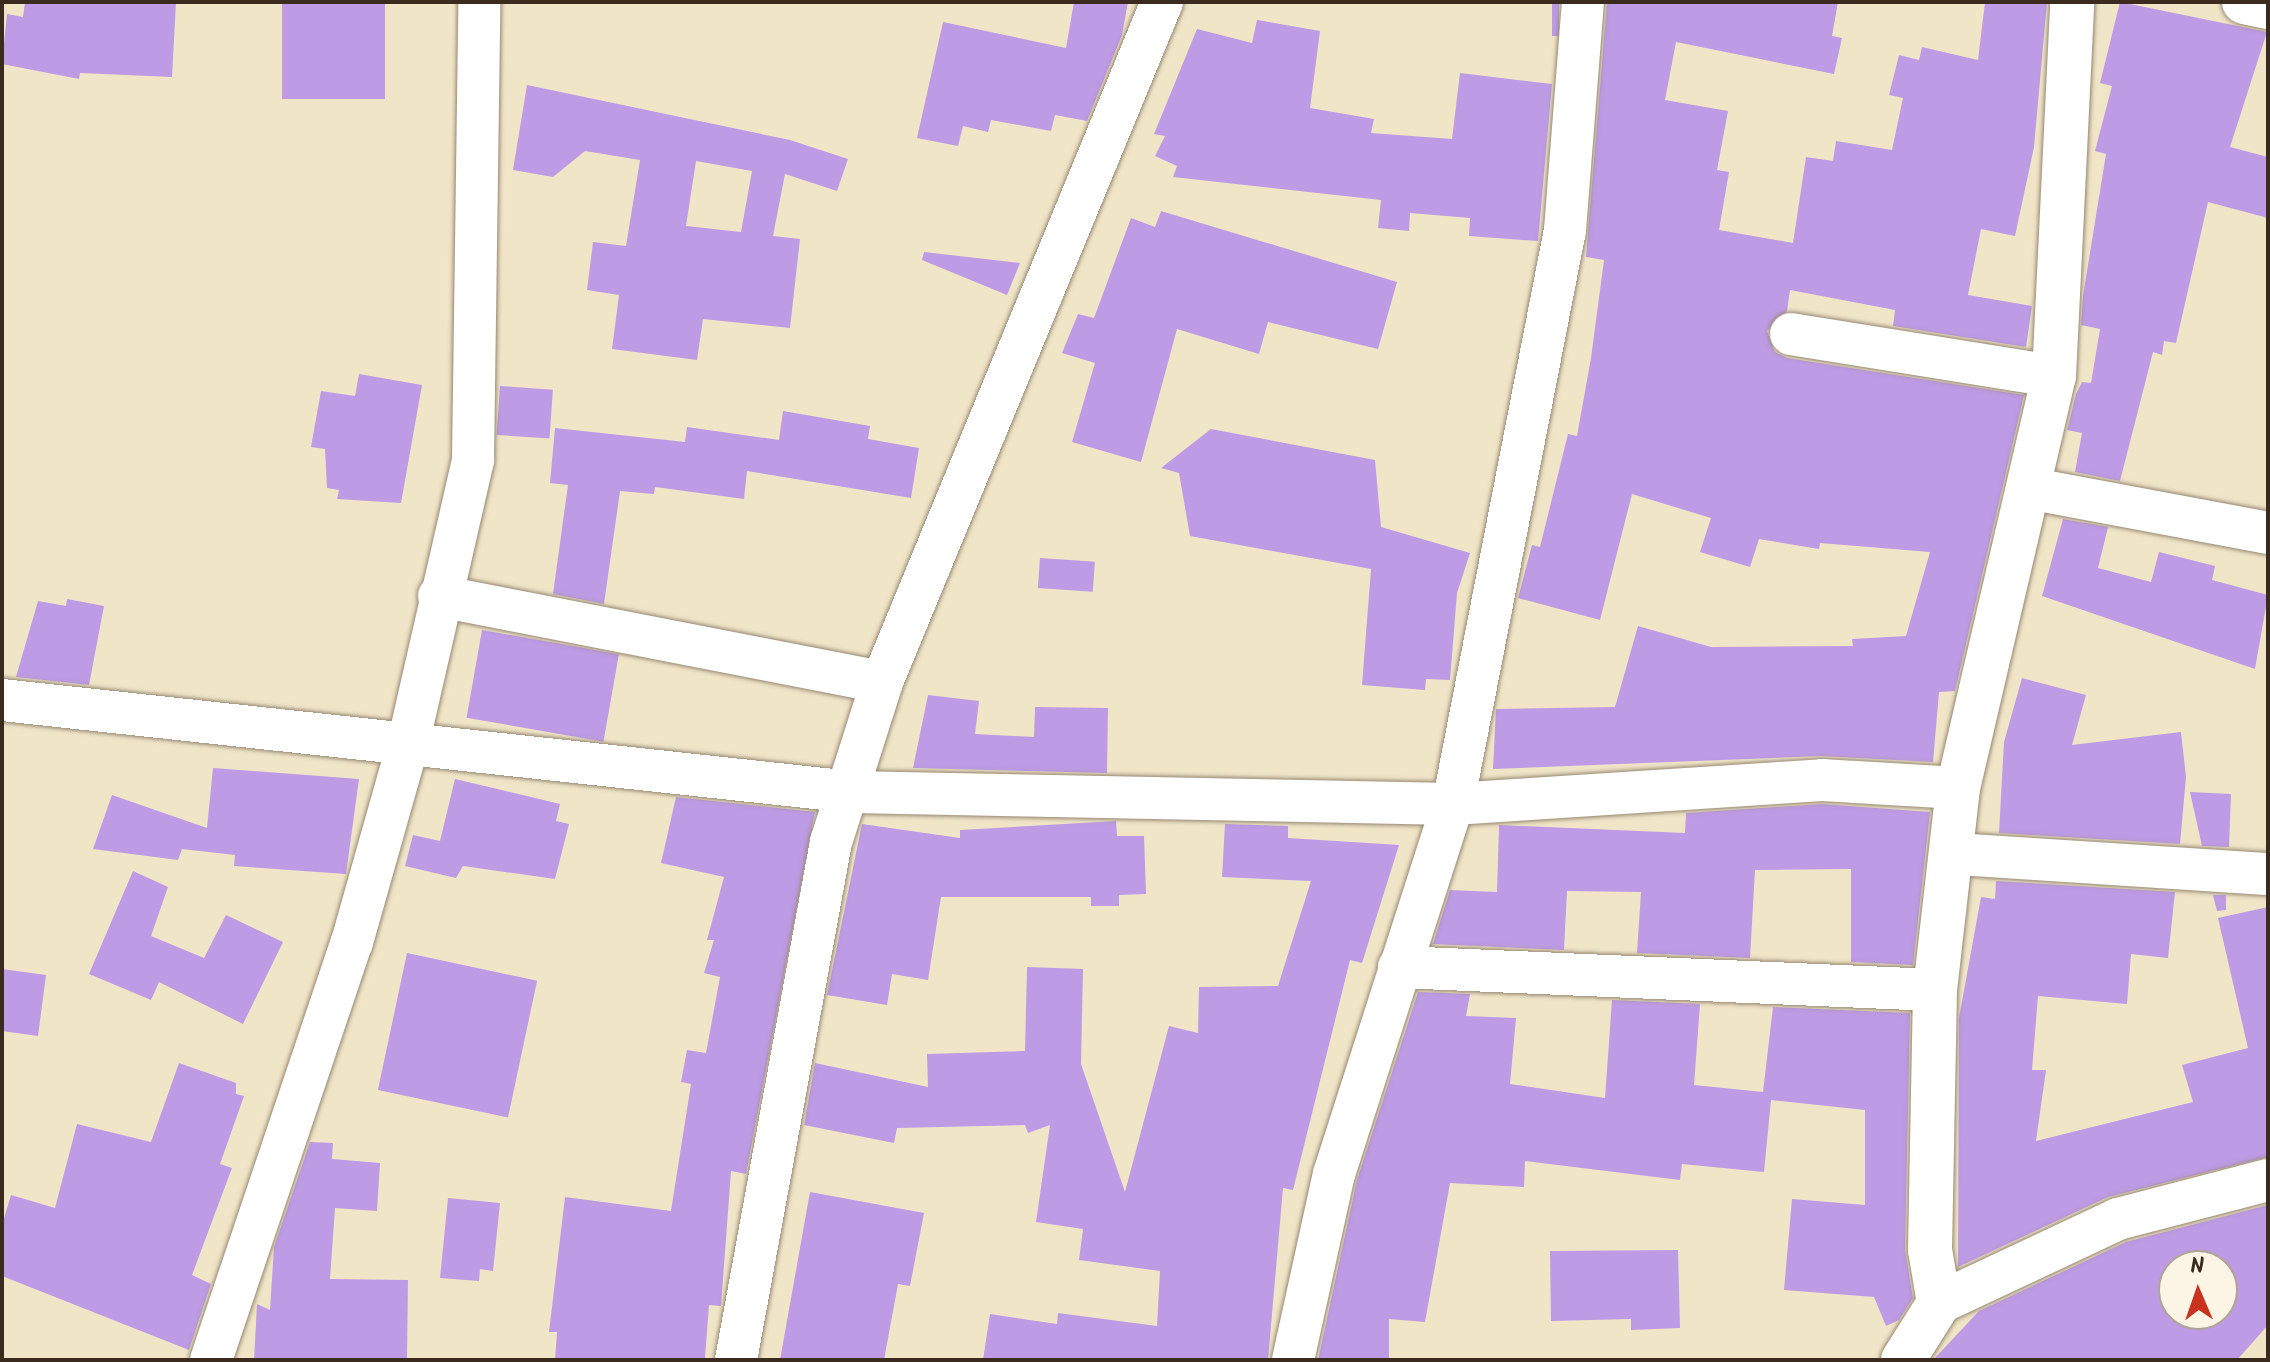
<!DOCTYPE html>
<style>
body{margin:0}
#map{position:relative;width:2270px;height:1362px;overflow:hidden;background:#f1e5c8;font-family:Kalam,sans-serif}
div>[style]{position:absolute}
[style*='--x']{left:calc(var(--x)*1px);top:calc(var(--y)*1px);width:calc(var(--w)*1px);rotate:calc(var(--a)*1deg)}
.building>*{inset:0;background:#bd9be5;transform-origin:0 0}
.roads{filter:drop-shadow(0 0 2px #968873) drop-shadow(0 0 2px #968873)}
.street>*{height:42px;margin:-21px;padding:0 21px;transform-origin:21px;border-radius:21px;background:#fff}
.secondary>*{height:44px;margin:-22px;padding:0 22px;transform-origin:22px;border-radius:22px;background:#fff}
span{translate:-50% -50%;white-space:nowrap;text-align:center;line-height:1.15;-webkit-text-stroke:6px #fcf5e5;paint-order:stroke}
.frame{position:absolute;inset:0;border:4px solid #3b2a1e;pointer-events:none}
.north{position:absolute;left:2158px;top:1250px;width:80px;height:80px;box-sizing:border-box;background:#fcf5e5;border:2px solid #afa495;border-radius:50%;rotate:358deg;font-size:22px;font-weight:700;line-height:32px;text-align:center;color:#3b2a1e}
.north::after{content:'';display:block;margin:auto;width:28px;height:36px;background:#c8321e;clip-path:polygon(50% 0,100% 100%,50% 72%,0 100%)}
</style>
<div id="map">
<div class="building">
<i style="clip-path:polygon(25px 2px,176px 2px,172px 77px,80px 73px,79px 79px,2px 64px,7px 14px,23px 17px)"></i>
<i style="left:282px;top:2px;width:103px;height:97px"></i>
<i style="clip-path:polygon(1074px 2px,1128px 2px,1122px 35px,1087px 121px,1055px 115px,1051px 131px,991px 120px,988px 132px,963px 126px,958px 146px,917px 138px,943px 22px,1066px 48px)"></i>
<i style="left:1552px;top:2px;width:7px;height:34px"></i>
<i style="clip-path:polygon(1607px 2px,1838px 2px,1832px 36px,1842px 38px,1834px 74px,1676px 42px,1665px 100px,1728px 111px,1717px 170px,1729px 172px,1719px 230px,1793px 243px,1806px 157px,1833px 161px,1836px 141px,1892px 150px,1903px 98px,1889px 95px,1899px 55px,1919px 60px,1922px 47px,1978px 60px,1985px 2px,2047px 2px,2034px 147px,2015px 236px,1981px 229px,1968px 295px,2032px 306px,2026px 347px,1893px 326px,1895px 310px,1790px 290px,1787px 311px,1767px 331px,1775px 352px,1787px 358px,2024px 395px,1955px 691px,1939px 692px,1933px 762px,1821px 756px,1493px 769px,1496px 709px,1615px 707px,1638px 626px,1711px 647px,1853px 646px,1852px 639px,1906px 636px,1930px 552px,1820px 543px,1819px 549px,1759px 539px,1750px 567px,1700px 552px,1711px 518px,1632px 494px,1600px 620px,1518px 598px,1532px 545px,1540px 547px,1568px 434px,1577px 436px,1591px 358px,1604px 260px,1586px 257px)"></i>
<i style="clip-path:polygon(2120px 2px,2267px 32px,2230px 147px,2268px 157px,2268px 218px,2208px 202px,2176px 343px,2164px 341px,2162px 355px,2153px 352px,2120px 481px,2075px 472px,2082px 433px,2067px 430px,2076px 394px,2082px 382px,2091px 383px,2100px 329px,2081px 325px,2083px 296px,2106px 154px,2095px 151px,2112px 86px,2100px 83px)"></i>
<i style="clip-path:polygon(1257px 20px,1320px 31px,1310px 108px,1374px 119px,1371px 133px,1452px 139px,1460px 73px,1552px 84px,1538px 241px,1469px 236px,1470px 218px,1410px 213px,1409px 231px,1378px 228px,1381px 200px,1173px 177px,1177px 166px,1155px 156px,1165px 136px,1154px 134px,1197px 29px,1252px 43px)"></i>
<i style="clip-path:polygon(evenodd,527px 85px,790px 140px,848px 159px,837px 191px,785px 174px,773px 236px,800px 239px,790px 328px,703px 319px,697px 360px,612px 349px,619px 295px,587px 290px,593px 242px,626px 246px,640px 160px,585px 151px,553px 177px,513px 170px,527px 85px,696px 161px,752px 171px,741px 232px,686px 226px,696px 161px)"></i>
<i style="clip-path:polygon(1161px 211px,1397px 282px,1378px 349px,1268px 322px,1259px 354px,1177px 329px,1141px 462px,1072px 442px,1095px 363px,1062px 353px,1078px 314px,1094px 318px,1131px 218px,1155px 227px)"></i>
<i style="clip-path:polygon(924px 252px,1020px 263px,1007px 295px,922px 260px)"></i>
<i style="clip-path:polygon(359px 374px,422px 385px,401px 503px,337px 499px,339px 490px,327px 488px,325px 449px,311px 447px,321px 391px,355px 396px)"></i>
<i style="left:500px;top:386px;width:53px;height:49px;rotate:4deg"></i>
<i style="clip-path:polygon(783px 411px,870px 426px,868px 439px,919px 448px,911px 498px,747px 471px,744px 499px,655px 487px,654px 494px,620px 491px,604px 604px,553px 594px,568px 485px,550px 483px,555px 428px,685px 442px,687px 427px,779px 440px)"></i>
<i style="clip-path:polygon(1211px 429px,1375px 460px,1381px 527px,1470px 553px,1457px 593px,1450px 680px,1426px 679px,1425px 690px,1362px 685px,1371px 569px,1190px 536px,1179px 473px,1161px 468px)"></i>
<i style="clip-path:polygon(2063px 519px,2108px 527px,2098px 568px,2151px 582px,2159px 552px,2215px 566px,2212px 580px,2268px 595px,2255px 669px,2042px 596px)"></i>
<i style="left:1040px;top:558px;width:55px;height:30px;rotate:4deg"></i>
<i style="clip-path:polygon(67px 599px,104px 606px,89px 685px,16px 677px,38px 601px,66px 606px)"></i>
<i style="left:482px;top:630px;width:139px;height:89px;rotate:10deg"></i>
<i style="clip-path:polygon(2022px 678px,2086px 695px,2072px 745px,2181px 732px,2186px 777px,2180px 844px,1999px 833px,2004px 742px)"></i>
<i style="clip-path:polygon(928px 695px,979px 701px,975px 734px,1034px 737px,1035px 707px,1108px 708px,1107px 773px,913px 768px)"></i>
<i style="clip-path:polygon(213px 768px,359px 779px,346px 874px,234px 866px,235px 855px,182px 849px,178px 860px,93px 849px,112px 795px,207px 828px)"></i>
<i style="clip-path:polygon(455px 779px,560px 804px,556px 821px,569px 824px,555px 879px,463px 866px,456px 878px,405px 866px,413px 835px,440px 841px)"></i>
<i style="clip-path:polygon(2190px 792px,2231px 794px,2229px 847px,2202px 846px)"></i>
<i style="clip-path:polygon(676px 797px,815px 812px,746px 1174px,731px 1171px,721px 1306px,709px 1305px,705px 1358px,555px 1360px,557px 1332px,549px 1332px,565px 1197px,671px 1211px,691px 1084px,681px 1082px,687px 1050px,706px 1053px,720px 977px,704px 973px,714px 940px,707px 940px,724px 877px,661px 863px)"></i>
<i style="clip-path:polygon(1822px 804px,1930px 812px,1913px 965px,1851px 962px,1851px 869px,1755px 870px,1750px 958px,1637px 953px,1641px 892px,1567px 891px,1564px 950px,1433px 944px,1450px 890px,1497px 892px,1499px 825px,1685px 833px,1686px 813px)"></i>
<i style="clip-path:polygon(1116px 821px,1117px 836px,1144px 836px,1146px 894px,1119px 895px,1119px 906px,1091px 906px,1091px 897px,941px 897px,928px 980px,892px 974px,887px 1005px,827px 995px,862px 824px,960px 838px,960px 830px)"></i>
<i style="clip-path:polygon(1225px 824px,1288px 826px,1288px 838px,1399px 845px,1362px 963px,1350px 960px,1293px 1190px,1283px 1188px,1268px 1360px,983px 1360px,990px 1314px,1057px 1324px,1058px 1313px,1157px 1326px,1160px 1271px,1079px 1260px,1083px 1229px,1036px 1222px,1050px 1125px,1028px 1133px,1025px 1125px,897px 1128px,894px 1143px,804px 1125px,815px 1063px,928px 1087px,927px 1054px,1025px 1051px,1027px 967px,1083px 969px,1081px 1064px,1125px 1192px,1169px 1026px,1198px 1033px,1199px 987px,1278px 986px,1311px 881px,1222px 877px)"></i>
<i style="clip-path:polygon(133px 871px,168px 887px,151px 936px,204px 958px,226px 915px,283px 942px,243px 1024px,159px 982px,151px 1000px,89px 974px)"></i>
<i style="clip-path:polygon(1996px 881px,2175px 892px,2168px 958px,2131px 954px,2127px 1004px,2038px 996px,2032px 1070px,2046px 1070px,2036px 1141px,2193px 1102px,2182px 1065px,2248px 1048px,2218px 918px,2268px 907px,2268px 1157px,2108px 1197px,1958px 1267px,1959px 1018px,1981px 897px,1995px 899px)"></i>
<i style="clip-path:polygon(2213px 895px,2226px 895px,2226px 910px,2217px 911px)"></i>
<i style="left:407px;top:953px;width:133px;height:140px;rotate:12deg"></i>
<i style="clip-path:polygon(2px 969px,46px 975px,38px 1036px,2px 1031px)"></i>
<i style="clip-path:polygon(1418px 992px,1470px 994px,1466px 1016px,1516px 1018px,1510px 1084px,1605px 1098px,1612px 1000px,1700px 1004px,1694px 1085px,1763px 1092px,1773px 1007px,1910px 1013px,1905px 1250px,1913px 1298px,1899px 1320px,1886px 1326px,1874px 1297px,1784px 1290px,1792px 1199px,1865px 1205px,1865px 1110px,1771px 1100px,1764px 1172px,1682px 1164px,1680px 1180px,1525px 1161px,1524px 1187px,1450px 1183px,1425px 1322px,1389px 1319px,1389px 1360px,1318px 1360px,1357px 1180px)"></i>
<i style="clip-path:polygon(179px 1063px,236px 1083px,236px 1094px,244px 1096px,220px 1164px,232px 1168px,192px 1275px,211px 1284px,189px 1350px,2px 1276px,2px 1225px,11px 1195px,55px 1208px,77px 1124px,151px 1142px)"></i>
<i style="clip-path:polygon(310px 1142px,333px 1143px,332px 1159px,380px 1163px,377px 1211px,335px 1208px,330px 1279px,408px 1280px,407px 1360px,254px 1360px,257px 1304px,270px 1310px,274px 1247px)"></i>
<i style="clip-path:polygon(810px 1192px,924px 1213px,910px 1286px,898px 1284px,884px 1360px,780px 1360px)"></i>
<i style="clip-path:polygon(448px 1198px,500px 1203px,493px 1271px,480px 1269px,479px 1281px,440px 1278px)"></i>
<i style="clip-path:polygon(evenodd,2268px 1205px,2268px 1325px,2237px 1360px,1933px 1360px,1979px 1311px,2126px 1242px,2268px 1205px,2174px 1266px,2222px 1266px,2222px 1314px,2174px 1314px,2174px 1266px)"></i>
<i style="clip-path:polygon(1678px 1250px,1680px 1328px,1631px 1330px,1631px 1319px,1551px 1321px,1550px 1251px)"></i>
</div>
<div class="roads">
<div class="street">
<i style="--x:1791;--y:334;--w:266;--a:9.1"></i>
<i style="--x:2033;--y:489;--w:239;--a:10.6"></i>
<i style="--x:439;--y:596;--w:451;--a:11"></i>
<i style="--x:2;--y:700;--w:854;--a:6.18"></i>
<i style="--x:851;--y:792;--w:602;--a:1.14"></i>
<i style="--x:1453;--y:804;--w:370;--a:-3.7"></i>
<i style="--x:1822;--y:780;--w:136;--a:3.4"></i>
<i style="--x:1956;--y:854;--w:313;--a:3.7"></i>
<i style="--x:1399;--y:967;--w:536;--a:2.46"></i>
<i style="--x:1939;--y:1303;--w:198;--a:-25.1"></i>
<i style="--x:2118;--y:1219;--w:155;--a:-14.6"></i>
<i style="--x:211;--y:1360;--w:441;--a:-71.4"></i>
<i style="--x:352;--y:942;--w:206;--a:-74.2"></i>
<i style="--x:408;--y:744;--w:291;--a:-77.1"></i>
<i style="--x:473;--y:460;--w:458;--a:-89.2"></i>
<i style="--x:736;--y:1360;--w:527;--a:-79.61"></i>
<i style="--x:831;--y:842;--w:168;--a:-72.3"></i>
<i style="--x:882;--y:682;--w:735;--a:-67.62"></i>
<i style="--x:1293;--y:1360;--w:190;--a:-77.6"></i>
<i style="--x:1334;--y:1174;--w:389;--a:-72.2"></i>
<i style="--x:1453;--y:804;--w:585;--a:-78.96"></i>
<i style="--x:1565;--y:230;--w:229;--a:-85.5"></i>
</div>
<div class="secondary">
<i style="--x:2244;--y:2;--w:25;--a:12"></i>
<i style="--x:1903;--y:1360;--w:67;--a:-57.7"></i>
<i style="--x:1939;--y:1303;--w:54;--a:-99.6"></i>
<i style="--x:1930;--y:1250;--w:260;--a:-88.9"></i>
<i style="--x:1935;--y:990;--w:203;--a:-83.5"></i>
<i style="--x:1958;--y:788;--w:423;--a:-76.9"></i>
<i style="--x:2054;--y:376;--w:374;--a:-87.2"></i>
</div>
</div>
<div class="frame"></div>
<div class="north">N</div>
</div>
